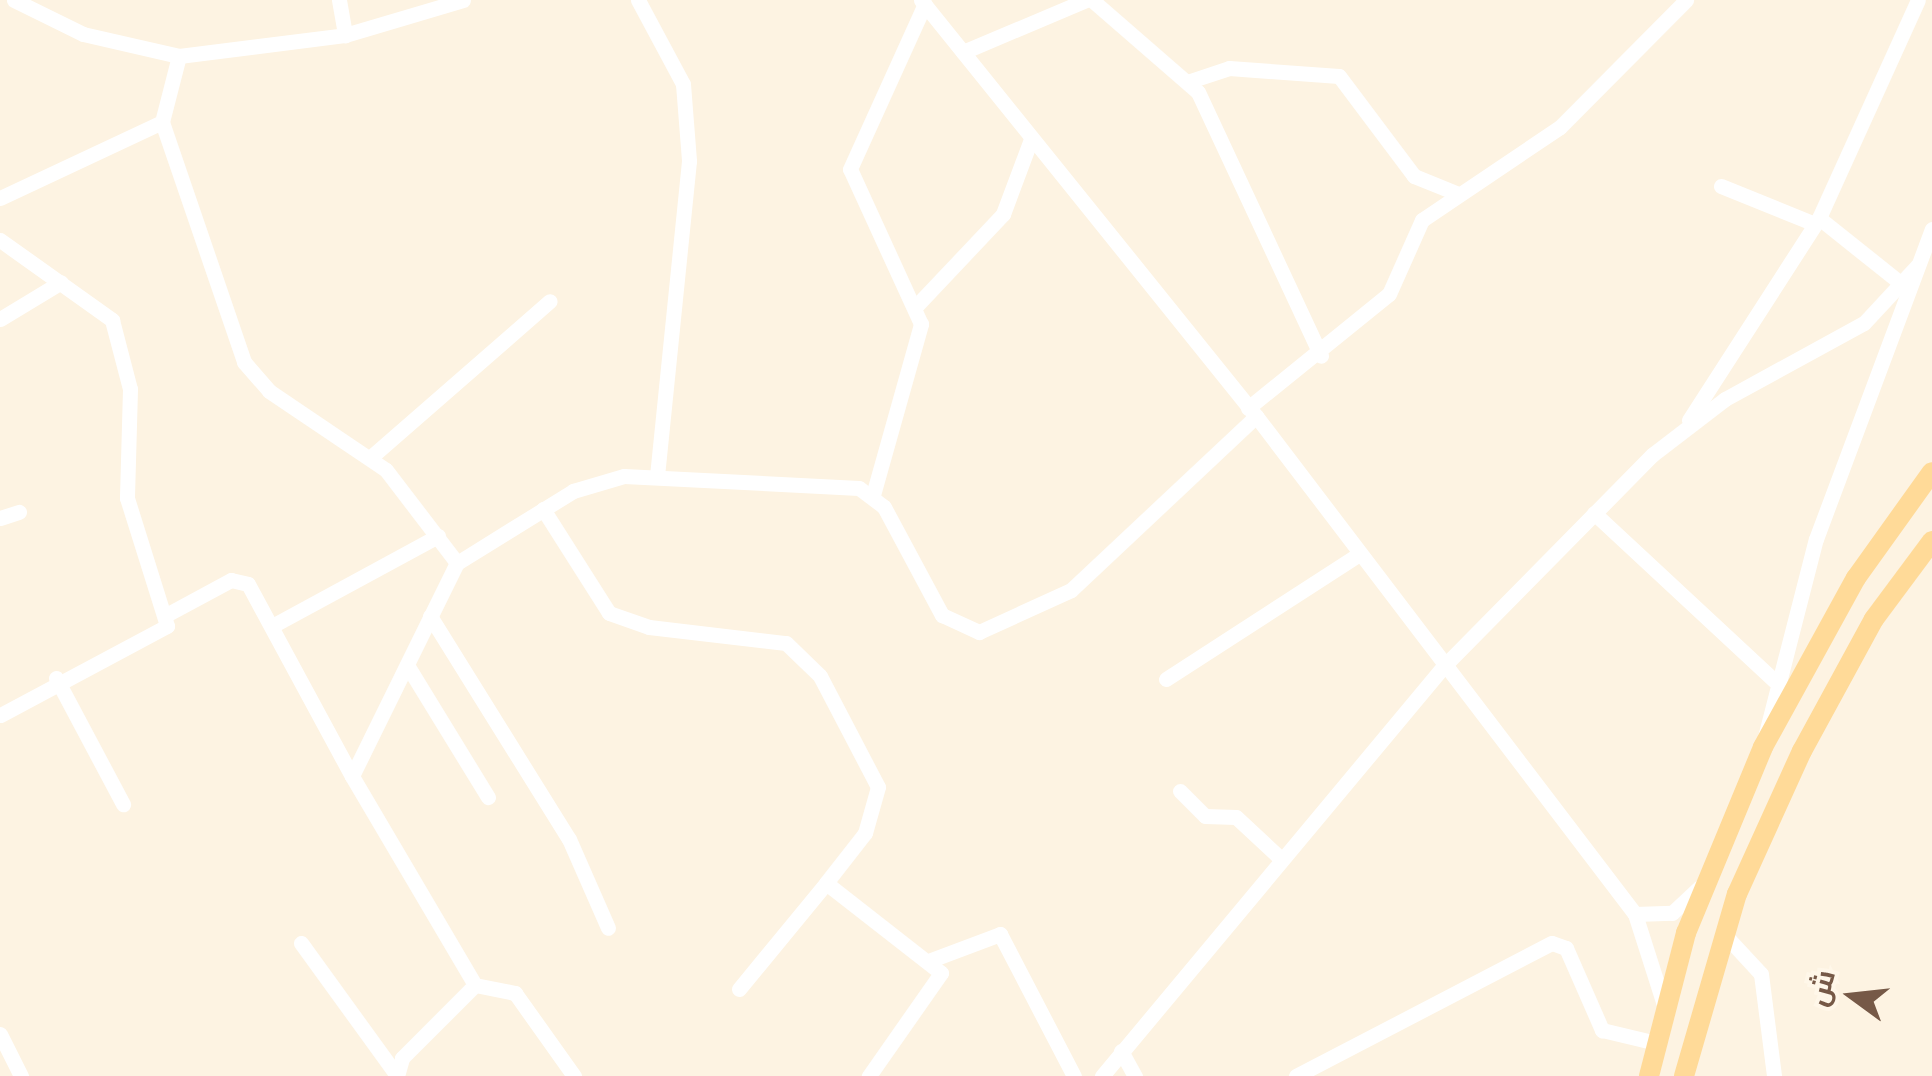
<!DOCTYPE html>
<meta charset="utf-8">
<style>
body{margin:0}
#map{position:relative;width:1932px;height:1076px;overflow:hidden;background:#fdf3e2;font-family:"Alegreya Sans",Cairo,sans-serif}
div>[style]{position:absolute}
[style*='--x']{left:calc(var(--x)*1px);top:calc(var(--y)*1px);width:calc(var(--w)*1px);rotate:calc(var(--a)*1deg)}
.minor>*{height:15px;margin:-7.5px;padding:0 7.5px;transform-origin:7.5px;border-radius:7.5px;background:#fff}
.major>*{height:20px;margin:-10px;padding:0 10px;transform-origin:10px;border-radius:10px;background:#ffda98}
span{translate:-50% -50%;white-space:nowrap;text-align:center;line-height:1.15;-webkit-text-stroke:8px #fff7e9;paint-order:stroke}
.north{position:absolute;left:1802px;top:946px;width:100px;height:100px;-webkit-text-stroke:8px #fff7e9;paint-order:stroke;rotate:285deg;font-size:28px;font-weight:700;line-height:40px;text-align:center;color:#765947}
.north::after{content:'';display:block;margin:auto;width:35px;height:45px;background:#765947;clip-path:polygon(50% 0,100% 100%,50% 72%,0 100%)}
</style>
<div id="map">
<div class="minor">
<i style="--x:14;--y:0;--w:77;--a:26.2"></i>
<i style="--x:83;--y:34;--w:98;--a:12.9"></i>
<i style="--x:179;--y:56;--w:167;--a:-7.2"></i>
<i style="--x:345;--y:35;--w:123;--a:-16.5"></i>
<i style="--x:339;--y:0;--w:36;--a:80"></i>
<i style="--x:638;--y:0;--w:95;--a:61.8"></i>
<i style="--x:683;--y:84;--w:77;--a:85.5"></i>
<i style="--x:689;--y:161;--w:316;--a:95.8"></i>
<i style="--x:921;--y:0;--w:534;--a:51.16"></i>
<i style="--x:1256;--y:416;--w:626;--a:52.73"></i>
<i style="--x:1635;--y:914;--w:96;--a:72.3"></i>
<i style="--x:1092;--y:0;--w:140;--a:41"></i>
<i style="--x:1198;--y:92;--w:291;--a:65"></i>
<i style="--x:963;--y:52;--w:134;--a:-22.9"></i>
<i style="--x:1190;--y:81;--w:41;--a:-18.4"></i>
<i style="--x:1229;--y:68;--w:110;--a:4.2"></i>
<i style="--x:1339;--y:76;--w:125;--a:53.1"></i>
<i style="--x:1414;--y:176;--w:45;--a:22"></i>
<i style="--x:162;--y:122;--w:254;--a:71.1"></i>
<i style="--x:244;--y:362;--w:38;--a:49"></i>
<i style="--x:269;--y:391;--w:141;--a:34"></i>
<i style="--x:386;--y:470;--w:117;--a:52.6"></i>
<i style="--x:1721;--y:186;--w:101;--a:22"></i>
<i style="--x:0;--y:198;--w:179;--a:-25.1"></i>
<i style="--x:162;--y:122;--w:68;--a:-75.6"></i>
<i style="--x:1819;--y:218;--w:107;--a:38.6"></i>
<i style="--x:0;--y:240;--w:138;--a:35.5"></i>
<i style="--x:112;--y:320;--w:71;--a:75.4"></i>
<i style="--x:130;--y:389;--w:109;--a:91.6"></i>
<i style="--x:127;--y:498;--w:134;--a:72.6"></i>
<i style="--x:167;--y:626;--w:189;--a:151.9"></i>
<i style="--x:918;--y:304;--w:124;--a:-46.6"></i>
<i style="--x:1003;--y:214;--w:80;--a:-69.5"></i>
<i style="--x:0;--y:319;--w:71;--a:-31.2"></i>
<i style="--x:1248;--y:408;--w:181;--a:-39"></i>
<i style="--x:1389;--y:294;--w:81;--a:-66"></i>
<i style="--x:1422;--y:220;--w:166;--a:-34"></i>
<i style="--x:1560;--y:127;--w:179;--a:-45.2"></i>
<i style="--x:1689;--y:420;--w:240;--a:-57.2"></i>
<i style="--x:1819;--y:218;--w:239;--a:-65.6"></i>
<i style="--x:371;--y:457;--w:237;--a:-41.1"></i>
<i style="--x:873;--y:495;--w:178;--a:-74.3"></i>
<i style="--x:921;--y:324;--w:170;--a:-114.6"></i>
<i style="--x:850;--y:169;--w:181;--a:-65.6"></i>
<i style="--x:543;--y:509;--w:123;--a:57.6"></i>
<i style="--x:609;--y:613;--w:42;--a:19.3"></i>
<i style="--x:649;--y:627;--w:138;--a:6.7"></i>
<i style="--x:786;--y:643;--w:47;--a:44.1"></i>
<i style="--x:820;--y:676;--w:125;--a:62.4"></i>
<i style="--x:878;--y:787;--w:48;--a:105.8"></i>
<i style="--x:865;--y:833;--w:63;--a:128"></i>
<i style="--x:826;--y:883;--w:146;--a:38"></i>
<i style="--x:941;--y:973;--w:126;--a:125"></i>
<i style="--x:1594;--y:513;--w:246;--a:42.9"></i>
<i style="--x:0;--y:518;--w:20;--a:-18"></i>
<i style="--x:166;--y:615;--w:74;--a:-28.3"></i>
<i style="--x:231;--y:580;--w:17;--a:13"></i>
<i style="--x:248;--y:584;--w:218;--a:61.6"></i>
<i style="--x:430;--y:616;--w:263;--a:58.1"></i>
<i style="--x:569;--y:839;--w:97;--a:66.3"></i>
<i style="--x:272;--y:626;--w:189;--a:-28.5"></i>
<i style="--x:407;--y:665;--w:155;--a:58.5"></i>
<i style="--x:56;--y:678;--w:143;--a:62"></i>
<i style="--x:1166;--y:679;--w:229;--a:-32.9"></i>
<i style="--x:1765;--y:737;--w:204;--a:-75.6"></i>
<i style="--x:1816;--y:539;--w:331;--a:-69.5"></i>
<i style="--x:1180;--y:791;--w:35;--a:45"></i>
<i style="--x:1205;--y:816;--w:31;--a:2"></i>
<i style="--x:1236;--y:817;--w:62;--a:43"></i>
<i style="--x:1635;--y:914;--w:37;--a:-2"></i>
<i style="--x:1672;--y:913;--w:38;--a:-43"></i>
<i style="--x:1724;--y:934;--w:54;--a:47.2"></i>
<i style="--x:1761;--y:974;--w:103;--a:82.7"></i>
<i style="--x:301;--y:943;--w:157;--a:54.1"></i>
<i style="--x:931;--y:960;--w:74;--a:-20.6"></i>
<i style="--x:1000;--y:934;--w:160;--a:62.5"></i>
<i style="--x:475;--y:985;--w:243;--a:-120.5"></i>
<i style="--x:352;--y:776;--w:237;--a:-63.8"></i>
<i style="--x:457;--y:563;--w:137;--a:-31.8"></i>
<i style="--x:573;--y:491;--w:53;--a:-16.4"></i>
<i style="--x:624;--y:476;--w:235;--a:2.9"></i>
<i style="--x:859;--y:488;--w:31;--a:37"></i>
<i style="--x:884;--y:507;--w:123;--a:61.8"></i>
<i style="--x:942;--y:615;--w:41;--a:24.7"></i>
<i style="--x:979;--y:632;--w:101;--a:-24.5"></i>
<i style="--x:1071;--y:590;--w:254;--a:-43.2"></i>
<i style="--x:475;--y:985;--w:41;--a:11.3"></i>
<i style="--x:515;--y:993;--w:102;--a:54.6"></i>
<i style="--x:739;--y:989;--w:137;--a:-50.6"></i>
<i style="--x:0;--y:1034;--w:47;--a:63.4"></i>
<i style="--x:1121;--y:1051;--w:29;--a:61"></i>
<i style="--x:397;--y:1076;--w:19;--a:-74"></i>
<i style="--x:402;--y:1058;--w:103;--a:-45"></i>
<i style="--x:1102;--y:1076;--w:533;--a:-50.18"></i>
<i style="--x:1443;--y:667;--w:298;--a:-45.4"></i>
<i style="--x:1652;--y:455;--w:92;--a:-37.5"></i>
<i style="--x:1725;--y:399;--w:158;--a:-28.7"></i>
<i style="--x:1864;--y:323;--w:78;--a:-47.1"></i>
<i style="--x:1296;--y:1076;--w:288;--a:-27.5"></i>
<i style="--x:1552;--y:943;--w:15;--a:20"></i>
<i style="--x:1566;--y:948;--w:90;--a:66.3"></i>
<i style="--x:1602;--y:1030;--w:56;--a:13.5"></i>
</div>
<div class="major">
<i style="--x:1649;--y:1076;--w:148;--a:-75.5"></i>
<i style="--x:1686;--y:933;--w:201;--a:-67.5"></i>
<i style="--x:1763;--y:747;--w:193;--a:-61.2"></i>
<i style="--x:1856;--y:578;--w:130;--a:-54.4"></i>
<i style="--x:1684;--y:1076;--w:190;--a:-73.8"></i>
<i style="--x:1737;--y:894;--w:157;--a:-65.6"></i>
<i style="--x:1802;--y:751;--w:150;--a:-61.4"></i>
<i style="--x:1874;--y:619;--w:97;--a:-53.4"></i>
</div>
<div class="north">ش</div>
</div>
